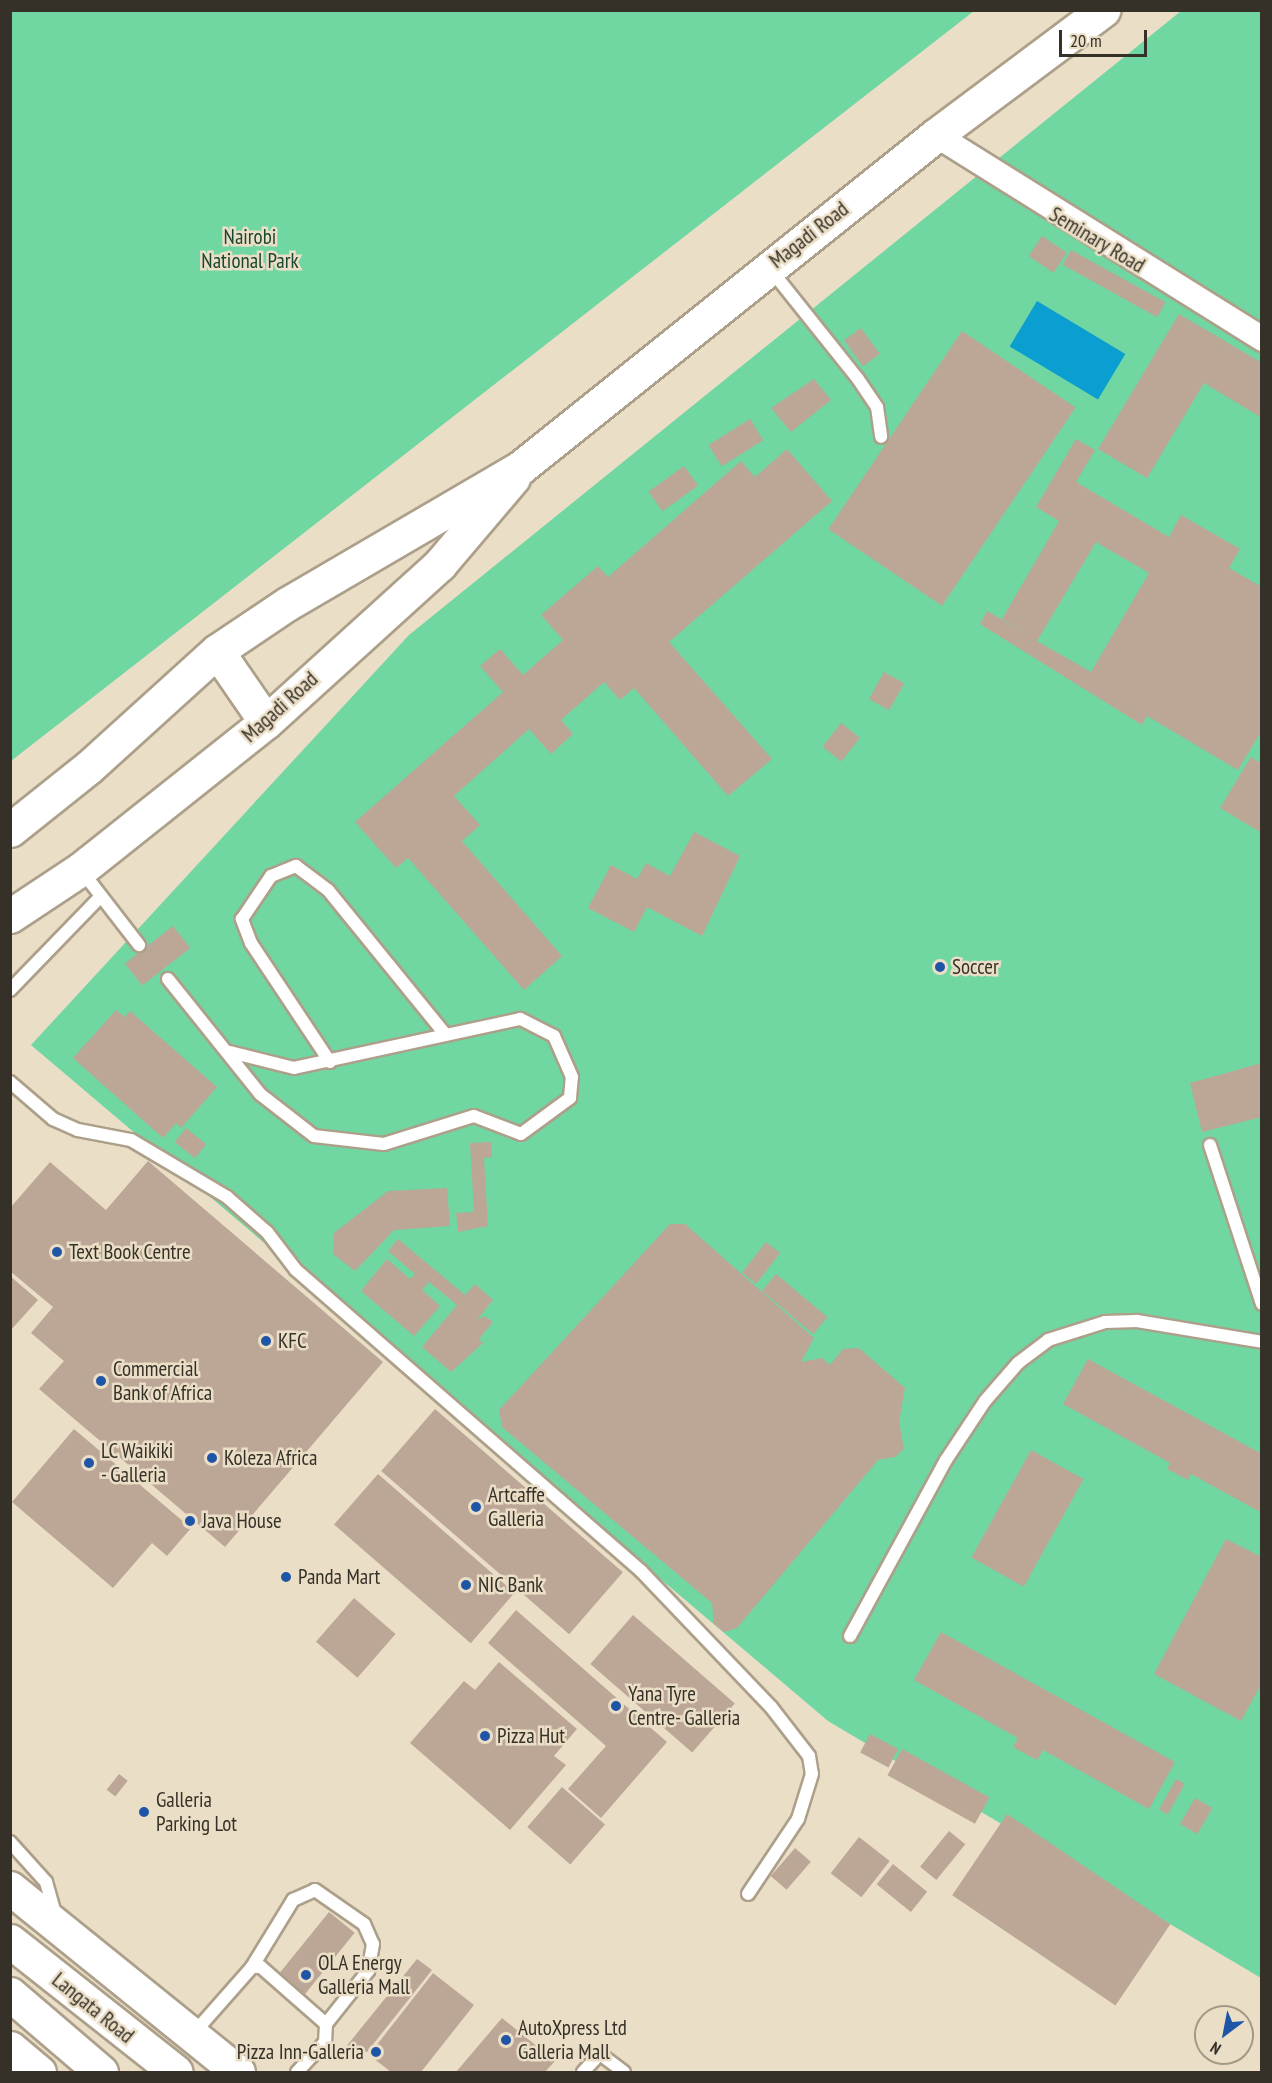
<!DOCTYPE html>
<style>
body{margin:0}
#map{position:relative;width:1272px;height:2083px;overflow:hidden;background:#ebdec6;font-family:"PT Sans Narrow",sans-serif}
div>[style]{position:absolute}
[style*='--x']{left:calc(var(--x)*1px);top:calc(var(--y)*1px);width:calc(var(--w)*1px);rotate:calc(var(--a)*1deg)}
.green>*{inset:0;background:#70d6a2}
.water>*{inset:0;background:#0b9fd1;transform-origin:0 0}
.building>*{inset:0;background:#bca796;transform-origin:0 0}
.roads{filter:drop-shadow(2px 0 #ada08a) drop-shadow(-2px 0 #ada08a) drop-shadow(0 2px #ada08a) drop-shadow(0 -2px #ada08a)}
.service>*{height:12px;margin:-6px;padding:0 6px;transform-origin:6px;border-radius:6px;background:#fff}
.minor>*{height:24px;margin:-12px;padding:0 12px;transform-origin:12px;border-radius:12px;background:#fff}
.secondary>*{height:33px;margin:-16.5px;padding:0 16.5px;transform-origin:16.5px;border-radius:16.5px;background:#fff}
.primary>*{height:33px;margin:-16.5px;padding:0 16.5px;transform-origin:16.5px;border-radius:16.5px;background:#fff}
.trunk>*{height:33px;margin:-16.5px;padding:0 16.5px;transform-origin:16.5px;border-radius:16.5px;background:#fff}
.dots>*{width:16px;height:16px;translate:-50% -50%;box-sizing:border-box;border:3px solid #ebdec6;border-radius:50%}
span{translate:-50% -50%;white-space:nowrap;text-align:center;line-height:1.15;-webkit-text-stroke:5px #ebdec6;paint-order:stroke}
.street-label{font-size:21px;color:#363128}
.park-label{font-size:21px;color:#194731}
.poi-label{font-size:21px;color:#363128}
.left{translate:0 -50%;text-align:left}
.right{translate:-100% -50%;text-align:right}
.frame{position:absolute;inset:0;border:12px solid #363128;pointer-events:none}
.north{position:absolute;left:1194px;top:2005px;width:60px;height:60px;box-sizing:border-box;background:#ebdec6;border:2px solid #a39987;border-radius:50%;rotate:212deg;font-size:16px;font-weight:700;line-height:24px;text-align:center;color:#363128}
.north::after{content:'';display:block;margin:auto;width:21px;height:27px;background:#1e55a7;clip-path:polygon(50% 0,100% 100%,50% 72%,0 100%)}
.scale{position:absolute;left:1059px;top:30px;width:88px;height:27px;box-sizing:border-box;border:3px solid #363128;border-top:0;padding-left:8px;font-size:18px;line-height:21px;white-space:nowrap;color:#363128;-webkit-text-stroke:4px #ebdec6;paint-order:stroke}
</style>
<div id="map">
<div class="green">
<i style="clip-path:polygon(11px 10px,974px 10px,974px 11px,11px 761px)"></i>
<i style="clip-path:polygon(1181px 11px,1261px 11px,1261px 1978px,828px 1721px,31px 1045px,409px 635px)"></i>
</div>
<div class="water">
<i style="left:1037px;top:301px;width:103px;height:53px;rotate:31deg"></i>
</div>
<div class="building">
<i style="left:1042px;top:236px;width:30px;height:24px;rotate:34deg"></i>
<i style="left:1071px;top:250px;width:108px;height:17px;rotate:29deg"></i>
<i style="clip-path:polygon(1179px 314px,1262px 363px,1262px 418px,1204px 383px,1147px 478px,1098px 449px)"></i>
<i style="left:861px;top:328px;width:32px;height:21px;rotate:54deg"></i>
<i style="left:962px;top:331px;width:137px;height:239px;rotate:34deg"></i>
<i style="clip-path:polygon(814px 379px,831px 400px,791px 432px,771px 408px)"></i>
<i style="left:750px;top:419px;width:25px;height:49px;rotate:58deg"></i>
<i style="clip-path:polygon(evenodd,1076px 439px,1095px 450px,1076px 482px,1169px 537px,1181px 515px,1240px 549px,1229px 568px,1262px 587px,1262px 730px,1238px 770px,1147px 716px,1142px 725px,980px 624px,987px 611px,1025px 633px,1002px 619px,1059px 521px,1036px 507px,1076px 439px,1096px 542px,1149px 573px,1091px 672px,1037px 641px,1096px 542px)"></i>
<i style="clip-path:polygon(787px 449px,832px 501px,669px 642px,772px 759px,728px 796px,634px 688px,620px 700px,604px 682px,561px 720px,573px 734px,551px 754px,529px 729px,454px 796px,480px 825px,462px 841px,562px 956px,524px 990px,408px 858px,396px 868px,355px 822px,503px 692px,480px 666px,500px 649px,523px 675px,563px 640px,541px 615px,598px 566px,608px 577px,741px 461px,755px 477px)"></i>
<i style="left:684px;top:466px;width:24px;height:44px;rotate:54deg"></i>
<i style="left:884px;top:672px;width:23px;height:31px;rotate:29deg"></i>
<i style="left:841px;top:723px;width:24px;height:30px;rotate:38deg"></i>
<i style="clip-path:polygon(1251px 757px,1262px 764px,1262px 833px,1220px 808px)"></i>
<i style="clip-path:polygon(694px 832px,740px 856px,702px 936px,647px 907px,634px 932px,588px 908px,611px 865px,637px 879px,646px 863px,670px 876px)"></i>
<i style="left:173px;top:926px;width:28px;height:61px;rotate:52deg"></i>
<i style="clip-path:polygon(116px 1010px,125px 1017px,130px 1011px,217px 1087px,181px 1128px,176px 1123px,163px 1138px,73px 1058px)"></i>
<i style="clip-path:polygon(1262px 1063px,1262px 1117px,1202px 1132px,1190px 1083px)"></i>
<i style="left:186px;top:1128px;width:26px;height:18px;rotate:39deg"></i>
<i style="clip-path:polygon(491px 1142px,492px 1157px,484px 1158px,488px 1226px,458px 1232px,456px 1213px,474px 1212px,470px 1143px)"></i>
<i style="clip-path:polygon(148px 1161px,383px 1362px,225px 1547px,39px 1389px,64px 1361px,31px 1333px,53px 1307px,10px 1271px,10px 1208px,50px 1162px,106px 1210px)"></i>
<i style="clip-path:polygon(447px 1188px,450px 1226px,394px 1230px,355px 1271px,333px 1254px,334px 1233px,388px 1191px)"></i>
<i style="clip-path:polygon(670px 1224px,685px 1224px,814px 1338px,801px 1362px,822px 1358px,830px 1365px,843px 1349px,859px 1348px,905px 1388px,899px 1422px,904px 1449px,895px 1457px,878px 1460px,737px 1628px,724px 1632px,714px 1624px,712px 1603px,502px 1427px,499px 1410px)"></i>
<i style="clip-path:polygon(398px 1239px,465px 1295px,475px 1284px,493px 1300px,477px 1320px,485px 1316px,493px 1322px,479px 1339px,483px 1343px,451px 1372px,422px 1347px,457px 1305px,429px 1282px,422px 1290px,440px 1306px,414px 1336px,361px 1291px,387px 1259px,410px 1279px,415px 1274px,388px 1251px)"></i>
<i style="left:766px;top:1242px;width:18px;height:39px;rotate:38deg"></i>
<i style="left:776px;top:1274px;width:67px;height:22px;rotate:40deg"></i>
<i style="clip-path:polygon(10px 1276px,38px 1300px,10px 1331px)"></i>
<i style="clip-path:polygon(1088px 1359px,1262px 1454px,1262px 1513px,1191px 1474px,1188px 1480px,1167px 1469px,1170px 1463px,1063px 1404px)"></i>
<i style="left:435px;top:1409px;width:249px;height:82px;rotate:41deg"></i>
<i style="clip-path:polygon(74px 1429px,191px 1528px,167px 1556px,152px 1543px,113px 1588px,12px 1502px)"></i>
<i style="left:1031px;top:1450px;width:60px;height:123px;rotate:29deg"></i>
<i style="left:378px;top:1474px;width:181px;height:67px;rotate:41deg"></i>
<i style="clip-path:polygon(1226px 1539px,1262px 1557px,1262px 1683px,1241px 1721px,1154px 1674px)"></i>
<i style="left:354px;top:1598px;width:55px;height:58px;rotate:41deg"></i>
<i style="clip-path:polygon(516px 1610px,667px 1742px,601px 1818px,568px 1789px,606px 1746px,488px 1643px)"></i>
<i style="left:633px;top:1615px;width:135px;height:65px;rotate:41deg"></i>
<i style="clip-path:polygon(941px 1632px,1175px 1762px,1149px 1809px,1043px 1750px,1037px 1760px,1013px 1747px,1018px 1738px,914px 1680px)"></i>
<i style="clip-path:polygon(499px 1662px,577px 1729px,554px 1756px,566px 1765px,510px 1830px,410px 1743px,464px 1681px,475px 1690px)"></i>
<i style="left:870px;top:1734px;width:32px;height:21px;rotate:28deg"></i>
<i style="left:902px;top:1749px;width:100px;height:30px;rotate:29deg"></i>
<i style="left:119px;top:1774px;width:11px;height:20px;rotate:38deg"></i>
<i style="left:1176px;top:1779px;width:10px;height:35px;rotate:29deg"></i>
<i style="left:562px;top:1787px;width:57px;height:53px;rotate:41deg"></i>
<i style="left:1195px;top:1798px;width:20px;height:30px;rotate:30deg"></i>
<i style="left:1007px;top:1814px;width:197px;height:98px;rotate:34deg"></i>
<i style="left:949px;top:1831px;width:21px;height:46px;rotate:39deg"></i>
<i style="left:859px;top:1837px;width:39px;height:46px;rotate:38deg"></i>
<i style="left:795px;top:1848px;width:21px;height:37px;rotate:41deg"></i>
<i style="left:893px;top:1864px;width:44px;height:26px;rotate:39deg"></i>
<i style="left:329px;top:1912px;width:33px;height:82px;rotate:39deg"></i>
<i style="clip-path:polygon(417px 1959px,432px 1970px,367px 2052px,345px 2048px)"></i>
<i style="clip-path:polygon(433px 1973px,474px 2005px,421px 2072px,391px 2072px,369px 2055px)"></i>
<i style="clip-path:polygon(502px 2018px,555px 2061px,545px 2072px,456px 2072px)"></i>
</div>
<div class="roads">
<div class="service">
<i style="--x:771;--y:270;--w:139;--a:51.4"></i>
<i style="--x:858;--y:379;--w:34;--a:56"></i>
<i style="--x:877;--y:407;--w:30;--a:82"></i>
<i style="--x:81;--y:870;--w:95;--a:52.3"></i>
<i style="--x:168;--y:979;--w:147;--a:51.3"></i>
<i style="--x:260;--y:1094;--w:68;--a:37.9"></i>
<i style="--x:314;--y:1136;--w:70;--a:6.5"></i>
<i style="--x:384;--y:1144;--w:94;--a:-17.3"></i>
<i style="--x:474;--y:1116;--w:50;--a:21"></i>
<i style="--x:521;--y:1134;--w:61;--a:-36.3"></i>
<i style="--x:570;--y:1098;--w:21;--a:-85"></i>
<i style="--x:572;--y:1077;--w:45;--a:-113.7"></i>
<i style="--x:554;--y:1036;--w:38;--a:-153"></i>
<i style="--x:520;--y:1019;--w:231;--a:167.8"></i>
<i style="--x:294;--y:1068;--w:66;--a:-166"></i>
<i style="--x:10;--y:990;--w:129;--a:-45.9"></i>
<i style="--x:330;--y:1062;--w:143;--a:-123.6"></i>
<i style="--x:251;--y:943;--w:26;--a:-111"></i>
<i style="--x:242;--y:919;--w:52;--a:-56"></i>
<i style="--x:271;--y:876;--w:27;--a:-22"></i>
<i style="--x:296;--y:866;--w:40;--a:37"></i>
<i style="--x:328;--y:890;--w:186;--a:50.9"></i>
<i style="--x:10;--y:1082;--w:57;--a:40.7"></i>
<i style="--x:53;--y:1119;--w:27;--a:24"></i>
<i style="--x:78;--y:1130;--w:54;--a:10.7"></i>
<i style="--x:131;--y:1140;--w:112;--a:30.7"></i>
<i style="--x:227;--y:1197;--w:53;--a:41.2"></i>
<i style="--x:267;--y:1232;--w:48;--a:52.7"></i>
<i style="--x:296;--y:1270;--w:458;--a:41.1"></i>
<i style="--x:641;--y:1571;--w:188;--a:46.3"></i>
<i style="--x:771;--y:1707;--w:62;--a:52.2"></i>
<i style="--x:809;--y:1756;--w:18;--a:81"></i>
<i style="--x:812;--y:1774;--w:47;--a:107.3"></i>
<i style="--x:798;--y:1819;--w:90;--a:123.7"></i>
<i style="--x:1210;--y:1145;--w:167;--a:71.9"></i>
<i style="--x:850;--y:1636;--w:200;--a:-61.4"></i>
<i style="--x:946;--y:1460;--w:71;--a:-56.5"></i>
<i style="--x:985;--y:1401;--w:50;--a:-49"></i>
<i style="--x:1018;--y:1363;--w:38;--a:-37"></i>
<i style="--x:1048;--y:1340;--w:60;--a:-17.5"></i>
<i style="--x:1105;--y:1322;--w:32;--a:-2"></i>
<i style="--x:1137;--y:1321;--w:127;--a:9.5"></i>
<i style="--x:10;--y:1842;--w:54;--a:48"></i>
<i style="--x:46;--y:1882;--w:37;--a:74"></i>
<i style="--x:252;--y:1967;--w:79;--a:-58.5"></i>
<i style="--x:293;--y:1900;--w:24;--a:-24"></i>
<i style="--x:315;--y:1890;--w:60;--a:34.8"></i>
<i style="--x:364;--y:1924;--w:22;--a:66"></i>
<i style="--x:373;--y:1944;--w:27;--a:100"></i>
<i style="--x:368;--y:1971;--w:68;--a:128.4"></i>
<i style="--x:193;--y:2034;--w:89;--a:-48.6"></i>
<i style="--x:252;--y:1967;--w:9;--a:0"></i>
<i style="--x:261;--y:1967;--w:86;--a:41.2"></i>
<i style="--x:326;--y:2024;--w:18;--a:93"></i>
<i style="--x:325;--y:2042;--w:41;--a:133"></i>
<i style="--x:583;--y:2072;--w:25;--a:-47"></i>
<i style="--x:600;--y:2054;--w:30;--a:37"></i>
</div>
<div class="minor">
<i style="--x:936;--y:135;--w:385;--a:32"></i>
</div>
<div class="secondary">
<i style="--x:10;--y:1941;--w:211;--a:38.3"></i>
<i style="--x:10;--y:1994;--w:120;--a:40.6"></i>
</div>
<div class="primary">
<i style="--x:10;--y:1888;--w:293;--a:38.9"></i>
<i style="--x:10;--y:2048;--w:38;--a:40"></i>
</div>
<div class="trunk">
<i style="--x:217;--y:651;--w:86;--a:55.4"></i>
<i style="--x:10;--y:830;--w:101;--a:-38.6"></i>
<i style="--x:89;--y:767;--w:173;--a:-42.2"></i>
<i style="--x:217;--y:651;--w:84;--a:-33.9"></i>
<i style="--x:287;--y:604;--w:271;--a:-30.3"></i>
<i style="--x:521;--y:467;--w:531;--a:-38.66"></i>
<i style="--x:936;--y:135;--w:209;--a:-36.8"></i>
<i style="--x:10;--y:916;--w:85;--a:-33.5"></i>
<i style="--x:81;--y:869;--w:236;--a:-38.5"></i>
<i style="--x:266;--y:722;--w:235;--a:-42.2"></i>
<i style="--x:440;--y:564;--w:113;--a:-49.7"></i>
</div>
</div>
<div class="dots">
<i style="left:940px;top:967px;background:#1e55a7"></i>
<i style="left:57px;top:1252px;background:#1e55a7"></i>
<i style="left:266px;top:1341px;background:#1e55a7"></i>
<i style="left:101px;top:1381px;background:#1e55a7"></i>
<i style="left:212px;top:1458px;background:#1e55a7"></i>
<i style="left:89px;top:1463px;background:#1e55a7"></i>
<i style="left:476px;top:1507px;background:#1e55a7"></i>
<i style="left:190px;top:1521px;background:#1e55a7"></i>
<i style="left:286px;top:1577px;background:#1e55a7"></i>
<i style="left:466px;top:1585px;background:#1e55a7"></i>
<i style="left:616px;top:1706px;background:#1e55a7"></i>
<i style="left:485px;top:1736px;background:#1e55a7"></i>
<i style="left:144px;top:1812px;background:#1e55a7"></i>
<i style="left:306px;top:1975px;background:#1e55a7"></i>
<i style="left:506px;top:2040px;background:#1e55a7"></i>
<i style="left:376px;top:2052px;background:#1e55a7"></i>
</div>
<div class="street-label">
<span style="left:809px;top:235px;rotate:-38deg">Magadi Road</span>
<span style="left:1097px;top:240px;rotate:31deg">Seminary Road</span>
<span style="left:280px;top:707px;rotate:-42deg">Magadi Road</span>
<span style="left:93px;top:2008px;rotate:39deg">Langata Road</span>
</div>
<div class="park-label">
<span style="left:250px;top:249px">Nairobi<br>National Park</span>
</div>
<div class="poi-label">
<span class="left" style="left:952px;top:967px">Soccer</span>
<span class="left" style="left:69px;top:1252px">Text Book Centre</span>
<span class="left" style="left:278px;top:1341px">KFC</span>
<span class="left" style="left:113px;top:1381px">Commercial<br>Bank of Africa</span>
<span class="left" style="left:101px;top:1463px">LC Waikiki<br>- Galleria</span>
<span class="left" style="left:224px;top:1458px">Koleza Africa</span>
<span class="left" style="left:488px;top:1507px">Artcaffe<br>Galleria</span>
<span class="left" style="left:202px;top:1521px">Java House</span>
<span class="left" style="left:298px;top:1577px">Panda Mart</span>
<span class="left" style="left:478px;top:1585px">NIC Bank</span>
<span class="left" style="left:628px;top:1706px">Yana Tyre<br>Centre- Galleria</span>
<span class="left" style="left:497px;top:1736px">Pizza Hut</span>
<span class="left" style="left:156px;top:1812px">Galleria<br>Parking Lot</span>
<span class="left" style="left:318px;top:1975px">OLA Energy<br>Galleria Mall</span>
<span class="left" style="left:518px;top:2040px">AutoXpress Ltd<br>Galleria Mall</span>
<span class="right" style="left:364px;top:2052px">Pizza Inn-Galleria</span>
</div>
<div class="frame"></div>
<div class="north">N</div>
<div class="scale">20 m</div>
</div>
